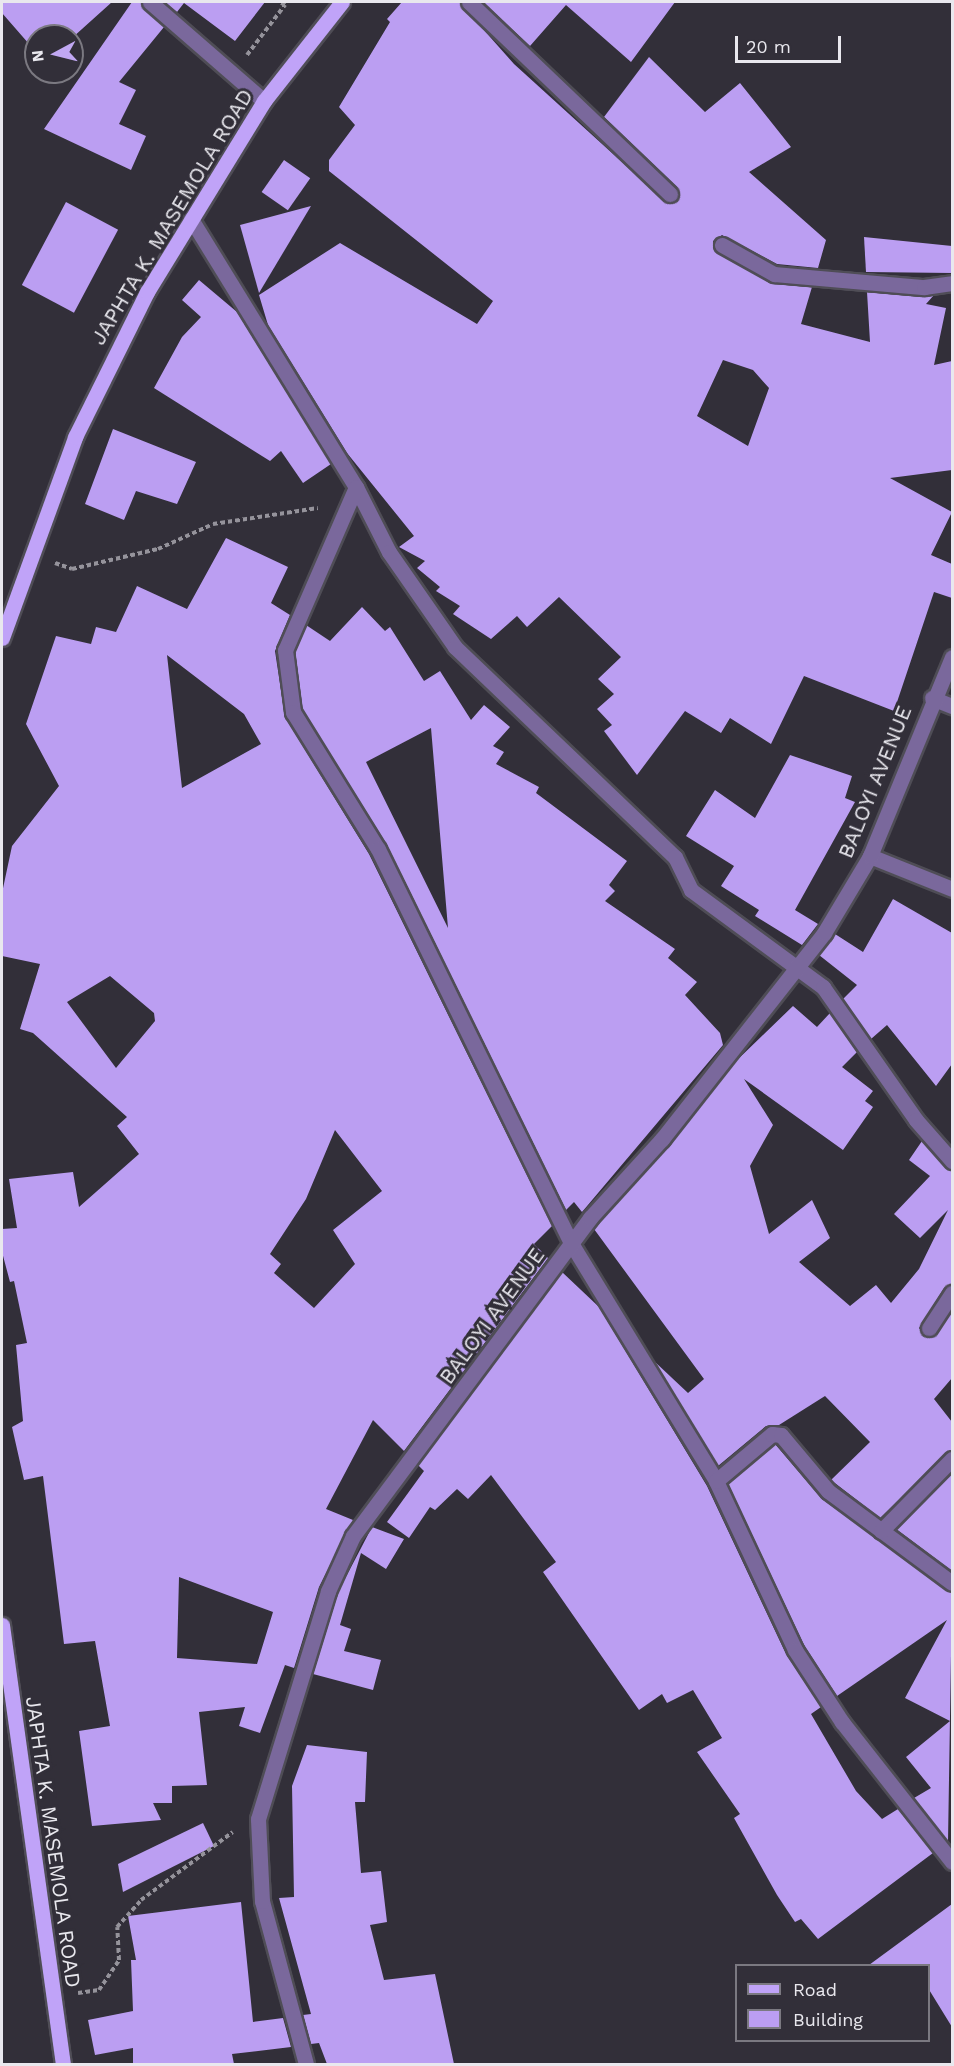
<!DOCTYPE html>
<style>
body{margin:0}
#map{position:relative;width:954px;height:2066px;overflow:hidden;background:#322f39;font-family:"Work Sans",sans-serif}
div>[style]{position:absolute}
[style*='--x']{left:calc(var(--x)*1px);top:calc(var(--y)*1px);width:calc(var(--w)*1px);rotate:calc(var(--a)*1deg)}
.building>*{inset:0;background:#bb9ef2;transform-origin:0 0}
.path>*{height:4px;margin-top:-2px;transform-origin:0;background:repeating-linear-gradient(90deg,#95939b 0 4.5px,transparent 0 7.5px)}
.roads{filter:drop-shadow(2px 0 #4f4d56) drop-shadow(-2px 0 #4f4d56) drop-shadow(0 2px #4f4d56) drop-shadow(0 -2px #4f4d56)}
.minor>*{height:15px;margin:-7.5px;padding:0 7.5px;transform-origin:7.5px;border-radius:7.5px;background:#7a689c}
.major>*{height:15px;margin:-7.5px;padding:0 7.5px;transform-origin:7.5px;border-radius:7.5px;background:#c0a3f8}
span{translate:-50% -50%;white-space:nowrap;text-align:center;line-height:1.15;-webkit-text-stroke:6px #322f39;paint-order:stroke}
.street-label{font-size:21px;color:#e9e8ee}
.frame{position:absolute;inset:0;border:3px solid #e9e8ee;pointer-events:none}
.legend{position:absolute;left:735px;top:1964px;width:195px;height:78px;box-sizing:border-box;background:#322f39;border:2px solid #7b7981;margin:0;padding:8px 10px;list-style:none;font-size:18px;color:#e9e8ee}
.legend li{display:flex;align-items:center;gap:12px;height:30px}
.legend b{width:30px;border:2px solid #7b7981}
.north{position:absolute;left:24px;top:24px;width:60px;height:60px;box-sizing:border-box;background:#322f39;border:2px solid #7b7981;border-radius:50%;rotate:263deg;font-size:16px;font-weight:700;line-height:24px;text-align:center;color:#e9e8ee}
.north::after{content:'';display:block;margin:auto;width:21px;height:27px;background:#c1a8f3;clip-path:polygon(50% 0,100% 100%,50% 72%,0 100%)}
.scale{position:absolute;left:735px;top:36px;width:106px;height:27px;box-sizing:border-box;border:3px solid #e9e8ee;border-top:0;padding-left:8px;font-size:18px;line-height:21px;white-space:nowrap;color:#e9e8ee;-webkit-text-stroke:4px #322f39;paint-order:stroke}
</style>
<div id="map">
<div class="building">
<i style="clip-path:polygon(2px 2px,112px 2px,72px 38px,36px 36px,36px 52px,2px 13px)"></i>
<i style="clip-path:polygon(132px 2px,140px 2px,164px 27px,119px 82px,136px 90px,119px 124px,146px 136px,131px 170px,44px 129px)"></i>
<i style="clip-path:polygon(164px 2px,265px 2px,235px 41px,184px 3px,177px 12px)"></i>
<i style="clip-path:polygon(evenodd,402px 2px,459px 2px,514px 64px,667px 203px,677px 200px,677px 187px,604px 117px,649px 57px,705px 112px,740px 83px,791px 147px,749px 172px,826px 240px,818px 268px,777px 264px,722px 235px,713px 241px,714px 250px,770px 283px,812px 287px,801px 324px,870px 342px,867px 292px,934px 295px,926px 304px,946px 308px,934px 365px,952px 361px,952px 470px,890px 478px,952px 512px,931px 555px,952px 564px,952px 598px,934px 592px,894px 711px,804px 676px,771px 744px,730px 718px,721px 733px,685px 711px,637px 775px,604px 731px,612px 725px,597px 709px,614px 694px,598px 679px,621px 657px,559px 597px,527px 627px,517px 616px,491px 639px,453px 614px,460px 606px,436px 591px,440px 587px,417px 568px,425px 561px,399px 547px,414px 536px,347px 453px,268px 325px,259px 295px,340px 243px,477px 324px,493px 301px,329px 171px,329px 160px,355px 125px,339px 107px,390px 22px,387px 19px,402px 2px,723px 360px,753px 370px,769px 388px,748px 446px,697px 416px,723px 360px)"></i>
<i style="clip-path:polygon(483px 2px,675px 2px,631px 62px,566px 5px,530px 46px)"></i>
<i style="left:284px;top:160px;width:32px;height:39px;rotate:35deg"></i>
<i style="left:66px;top:202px;width:59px;height:94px;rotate:28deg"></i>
<i style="clip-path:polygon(311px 206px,259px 293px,240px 225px)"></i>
<i style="clip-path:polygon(864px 237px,952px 246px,952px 273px,866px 272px)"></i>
<i style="clip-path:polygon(199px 280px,237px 312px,331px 464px,303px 483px,281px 451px,270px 461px,154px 388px,182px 337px,201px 317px,182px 300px)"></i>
<i style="clip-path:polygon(113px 429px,196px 462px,177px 504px,136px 491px,124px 520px,85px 504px)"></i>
<i style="clip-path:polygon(evenodd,226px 538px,288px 567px,271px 603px,290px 615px,275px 651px,285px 717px,369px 854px,552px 1226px,534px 1244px,548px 1258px,404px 1451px,373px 1420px,326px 1509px,353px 1520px,319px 1587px,294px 1668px,285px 1665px,260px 1733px,239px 1726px,245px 1707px,199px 1712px,207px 1785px,172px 1786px,172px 1803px,153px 1803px,161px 1820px,92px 1826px,79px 1731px,110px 1726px,95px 1641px,64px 1644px,43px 1476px,24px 1480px,12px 1427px,23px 1421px,16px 1345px,27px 1343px,14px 1281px,10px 1282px,2px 1252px,2px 1229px,17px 1228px,9px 1179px,73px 1172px,79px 1207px,139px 1154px,117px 1126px,127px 1117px,33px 1033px,20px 1029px,40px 964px,2px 956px,2px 893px,12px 846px,59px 786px,26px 724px,56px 636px,91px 644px,96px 627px,116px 632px,137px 586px,187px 609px,226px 538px,167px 655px,244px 714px,261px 744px,182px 788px,167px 655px,226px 538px,110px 976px,154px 1013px,155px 1021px,116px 1068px,67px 1002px,110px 976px,226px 538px,335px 1130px,382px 1191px,333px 1230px,355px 1264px,314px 1308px,274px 1273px,281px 1264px,270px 1254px,306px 1199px,335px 1130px,226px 538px,179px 1577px,273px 1612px,257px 1664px,177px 1658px,179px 1577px)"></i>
<i style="clip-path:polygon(evenodd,362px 607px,385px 631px,390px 627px,424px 681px,440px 671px,471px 720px,484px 705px,510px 727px,493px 746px,504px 752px,496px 764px,539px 787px,536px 793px,627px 861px,609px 885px,615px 891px,605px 901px,675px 949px,668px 958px,697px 982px,685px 995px,720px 1033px,723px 1045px,582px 1212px,574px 1202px,566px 1210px,387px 845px,302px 709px,295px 651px,306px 625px,330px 641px,362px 607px,431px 728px,448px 928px,366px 762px,431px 728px)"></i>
<i style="clip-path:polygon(790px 755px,852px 776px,845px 798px,855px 802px,795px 910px,818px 924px,802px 945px,755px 916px,759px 910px,721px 886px,734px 866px,686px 836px,715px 790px,755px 818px)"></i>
<i style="clip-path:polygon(893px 899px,952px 933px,952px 1064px,936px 1086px,887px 1025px,871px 1039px,843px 999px,857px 985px,819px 955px,835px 934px,863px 952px)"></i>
<i style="clip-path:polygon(793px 1006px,817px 1027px,830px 1013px,857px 1052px,842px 1067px,873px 1091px,865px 1101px,873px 1107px,843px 1150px,744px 1079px,773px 1125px,750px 1166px,769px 1234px,812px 1200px,830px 1238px,799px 1262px,850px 1306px,876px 1285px,891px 1303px,919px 1269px,948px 1210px,920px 1238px,894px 1214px,930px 1176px,909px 1160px,922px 1141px,952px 1171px,952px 1283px,944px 1288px,919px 1328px,924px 1336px,934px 1336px,952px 1310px,952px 1378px,934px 1399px,952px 1422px,952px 1449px,880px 1518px,831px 1480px,870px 1442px,825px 1396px,779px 1425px,766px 1426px,718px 1466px,654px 1361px,688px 1393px,704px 1379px,594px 1229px,734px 1063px)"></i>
<i style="clip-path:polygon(562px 1272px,599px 1307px,707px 1486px,786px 1654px,821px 1707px,811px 1714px,856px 1791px,882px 1819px,898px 1809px,933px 1853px,818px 1939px,801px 1919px,795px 1922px,777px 1895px,734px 1818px,740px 1814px,697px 1752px,722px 1738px,693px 1690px,667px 1703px,662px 1694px,639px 1710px,543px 1572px,556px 1562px,491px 1475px,468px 1499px,457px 1489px,435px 1510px,430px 1507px,409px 1538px,387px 1522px,424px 1471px,418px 1465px)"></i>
<i style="clip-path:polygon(775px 1444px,822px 1499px,952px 1593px,948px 1842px,914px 1798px,931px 1788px,906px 1757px,950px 1721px,905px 1698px,947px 1620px,837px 1696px,804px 1645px,728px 1484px)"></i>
<i style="clip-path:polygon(952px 1472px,952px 1571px,896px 1529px)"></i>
<i style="clip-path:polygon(372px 1527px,404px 1539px,386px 1569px,361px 1553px,340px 1625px,351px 1629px,344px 1651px,381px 1660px,373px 1690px,313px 1674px,337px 1594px)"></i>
<i style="clip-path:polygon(307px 1745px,367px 1752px,365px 1802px,355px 1802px,361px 1873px,381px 1871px,387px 1922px,370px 1925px,384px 1980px,435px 1974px,454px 2064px,327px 2064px,319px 2043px,311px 2044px,303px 2015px,311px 2014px,279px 1898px,294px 1897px,292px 1786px)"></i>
<i style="clip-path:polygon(203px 1823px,214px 1846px,123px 1892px,118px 1864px)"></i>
<i style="clip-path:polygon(241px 1902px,253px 2022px,283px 2018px,291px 2047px,232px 2054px,234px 2064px,133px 2064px,133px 2048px,95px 2055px,88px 2020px,133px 2011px,131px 1960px,136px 1960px,128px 1916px)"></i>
<i style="clip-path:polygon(952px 1904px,952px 2027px,928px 1988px,928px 1965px,869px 1965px)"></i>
</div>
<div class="path">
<i style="--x:247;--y:55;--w:63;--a:-52.8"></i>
<i style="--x:285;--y:5;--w:6;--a:-149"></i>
<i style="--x:55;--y:563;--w:18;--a:19"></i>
<i style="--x:72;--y:569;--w:88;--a:-13.1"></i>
<i style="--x:158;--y:549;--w:60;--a:-24.4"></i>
<i style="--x:213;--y:524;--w:106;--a:-8.7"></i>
<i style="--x:78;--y:1993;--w:21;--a:-8"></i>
<i style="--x:99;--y:1990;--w:36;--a:-56"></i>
<i style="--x:119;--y:1960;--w:33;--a:-93"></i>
<i style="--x:117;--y:1927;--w:36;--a:-48"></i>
<i style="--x:141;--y:1900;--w:114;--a:-36.5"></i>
</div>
<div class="roads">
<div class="minor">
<i style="--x:150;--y:2;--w:151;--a:41"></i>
<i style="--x:469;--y:2;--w:278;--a:43.7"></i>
<i style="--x:191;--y:219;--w:315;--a:58.4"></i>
<i style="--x:356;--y:487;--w:73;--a:63.1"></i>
<i style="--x:389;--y:552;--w:116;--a:55.2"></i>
<i style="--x:455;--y:647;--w:304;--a:43.7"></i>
<i style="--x:675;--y:857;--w:37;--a:64"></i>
<i style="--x:691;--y:890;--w:164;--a:36.3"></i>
<i style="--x:823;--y:987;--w:162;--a:55"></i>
<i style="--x:916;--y:1120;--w:55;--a:48.7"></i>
<i style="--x:722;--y:245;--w:60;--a:29.1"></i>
<i style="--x:774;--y:274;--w:151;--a:5"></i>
<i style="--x:924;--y:287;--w:28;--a:-8"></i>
<i style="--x:356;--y:487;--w:178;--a:113.5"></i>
<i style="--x:285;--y:650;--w:63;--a:82.6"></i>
<i style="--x:293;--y:712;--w:161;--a:58.2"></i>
<i style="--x:378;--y:849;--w:439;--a:63.9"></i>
<i style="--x:571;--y:1243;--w:279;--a:58.6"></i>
<i style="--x:716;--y:1481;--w:187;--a:64.9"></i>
<i style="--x:795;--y:1650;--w:86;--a:56.9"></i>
<i style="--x:842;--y:1722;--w:178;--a:51.8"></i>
<i style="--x:932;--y:698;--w:22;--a:22"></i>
<i style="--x:870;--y:856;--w:88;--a:21.9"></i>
<i style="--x:929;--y:1328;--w:42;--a:-56.7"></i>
<i style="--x:716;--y:1481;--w:73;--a:-40"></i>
<i style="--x:772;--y:1434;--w:9;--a:6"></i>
<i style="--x:781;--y:1435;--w:73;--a:50"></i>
<i style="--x:828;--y:1491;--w:154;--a:36.6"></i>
<i style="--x:881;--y:1531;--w:101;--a:-45.4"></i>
<i style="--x:306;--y:2064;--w:169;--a:-105.1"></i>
<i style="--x:262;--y:1901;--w:82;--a:-92.8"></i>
<i style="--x:258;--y:1819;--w:239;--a:-72.9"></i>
<i style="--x:328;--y:1591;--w:60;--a:-65.6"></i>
<i style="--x:353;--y:1536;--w:397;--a:-53.3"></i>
<i style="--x:590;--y:1218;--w:107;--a:-47.7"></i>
<i style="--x:662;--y:1139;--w:262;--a:-51.8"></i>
<i style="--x:824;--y:933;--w:90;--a:-59.1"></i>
<i style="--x:870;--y:856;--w:215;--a:-67.6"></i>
</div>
<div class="major">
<i style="--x:2;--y:638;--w:214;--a:-70"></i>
<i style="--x:75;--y:437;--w:162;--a:-63.6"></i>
<i style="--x:147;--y:292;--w:224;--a:-58.5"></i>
<i style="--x:264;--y:101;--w:126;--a:-51.8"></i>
<i style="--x:2;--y:1625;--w:443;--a:82.1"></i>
</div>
</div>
<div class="street-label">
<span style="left:172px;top:217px;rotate:-59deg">JAPHTA K. MASEMOLA ROAD</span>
<span style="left:875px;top:782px;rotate:-68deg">BALOYI AVENUE</span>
<span style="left:492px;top:1316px;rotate:-54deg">BALOYI AVENUE</span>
<span style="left:53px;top:1842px;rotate:82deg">JAPHTA K. MASEMOLA ROAD</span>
</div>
<div class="frame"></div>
<ul class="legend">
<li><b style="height:8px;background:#c0a3f8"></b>Road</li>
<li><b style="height:16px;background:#bb9ef2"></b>Building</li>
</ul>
<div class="north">N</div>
<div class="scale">20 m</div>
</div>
